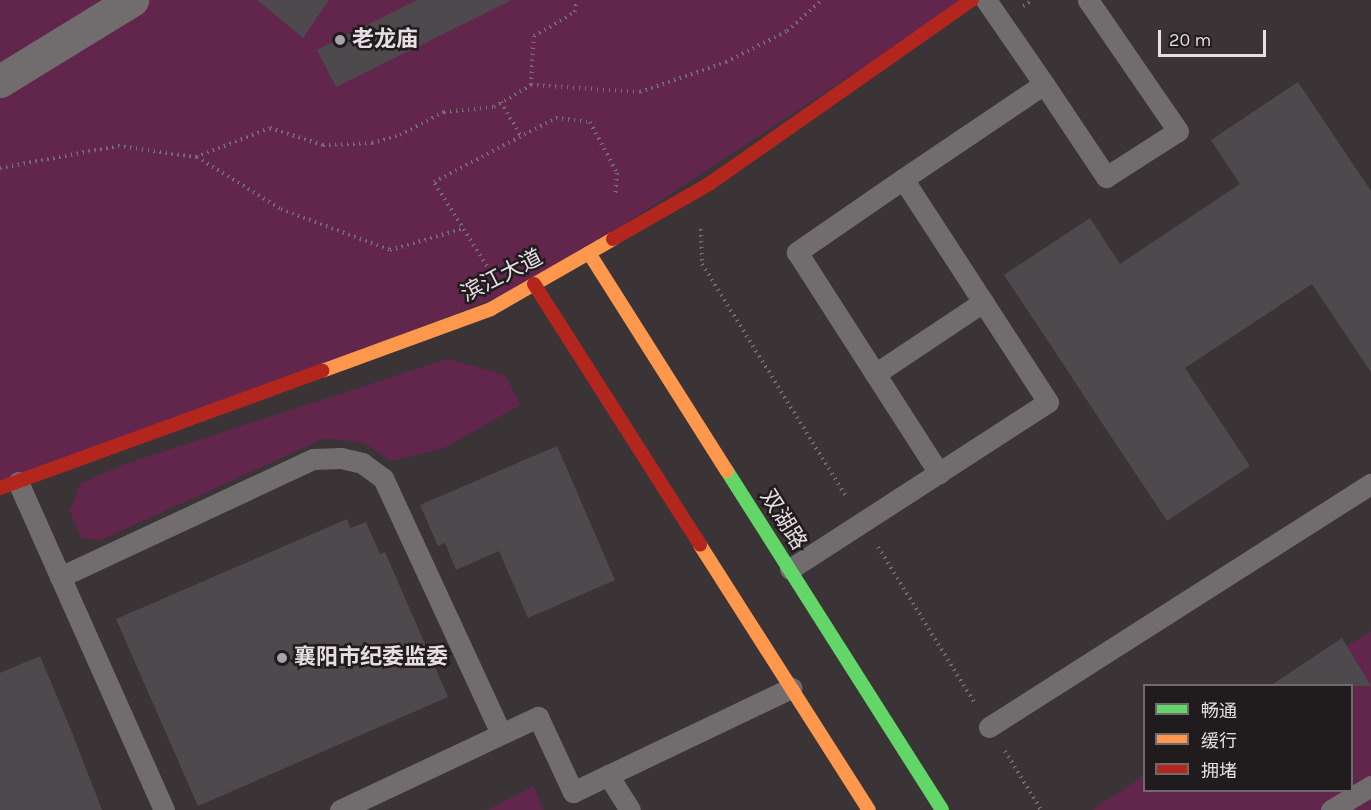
<!DOCTYPE html>
<meta charset="utf-8">
<style>
body{margin:0}
#map{position:relative;width:1371px;height:810px;overflow:hidden;background:#3a3437;font-family:Karla,"Noto Sans SC",sans-serif}
div>[style]{position:absolute}
[style*='--x']{left:calc(var(--x)*1px);top:calc(var(--y)*1px);width:calc(var(--w)*1px);rotate:calc(var(--a)*1deg)}
.green>*{inset:0;background:#62264c}
.building>*{inset:0;background:#4e494c}
.path>*{height:4px;margin-top:-2px;transform-origin:0;background:repeating-linear-gradient(90deg,#726f71 0 1.5px,transparent 0 6px)}
.lane>*{height:21px;margin:-10.5px;padding:0 10.5px;transform-origin:10.5px;border-radius:10.5px;background:#716d6f}
.street>*{height:33px;margin:-16.5px;padding:0 16.5px;transform-origin:16.5px;border-radius:16.5px;background:#716d6f}
.fast>*{height:14px;margin:-7px;padding:0 7px;transform-origin:7px;border-radius:7px;background:#63d668}
.slow>*{height:14px;margin:-7px;padding:0 7px;transform-origin:7px;border-radius:7px;background:#ff974d}
.jam>*{height:14px;margin:-7px;padding:0 7px;transform-origin:7px;border-radius:7px;background:#b3261e}
.dots>*{width:16px;height:16px;translate:-50% -50%;box-sizing:border-box;border:3px solid #201c1e;border-radius:50%}
span{translate:-50% -50%;white-space:nowrap;text-align:center;line-height:1.15;-webkit-text-stroke:5px #201c1e;paint-order:stroke}
.poi-label{font-size:22px;color:#e5dee2;font-weight:700}
.left{translate:0 -50%;text-align:left}
.street-label{font-size:22px;color:#e5dee2}
.legend{position:absolute;left:1143px;top:684px;width:210px;height:108px;box-sizing:border-box;background:#201c1e;border:2px solid #6f6a6c;margin:0;padding:8px 10px;list-style:none;font-size:18px;color:#e5dee2}
.legend li{display:flex;align-items:center;gap:12px;height:30px}
.legend b{width:30px;border:2px solid #6f6a6c}
.scale{position:absolute;left:1158px;top:30px;width:108px;height:27px;box-sizing:border-box;border:3px solid #e5dee2;border-top:0;padding-left:8px;font-size:18px;line-height:21px;white-space:nowrap;color:#e5dee2;-webkit-text-stroke:4px #201c1e;paint-order:stroke}
</style>
<div id="map">
<div class="green">
<i style="clip-path:polygon(0 0,965px 0,534px 284px,0 487px)"></i>
<i style="clip-path:polygon(447px 359px,505px 375px,520px 405px,442px 449px,391px 461px,364px 443px,325px 438px,101px 540px,81px 538px,70px 511px,80px 484px,122px 465px)"></i>
<i style="clip-path:polygon(1371px 631px,1371px 810px,1092px 810px,1144px 776px,1144px 790px,1352px 790px,1352px 686px,1286px 685px)"></i>
<i style="clip-path:polygon(534px 786px,543px 810px,487px 810px)"></i>
</div>
<div class="building">
<i style="clip-path:polygon(257px 0,329px 0,303px 38px)"></i>
<i style="clip-path:polygon(417px 0,512px 0,336px 87px,317px 50px)"></i>
<i style="clip-path:polygon(1298px 82px,1371px 191px,1371px 372px,1312px 284px,1185px 368px,1250px 466px,1167px 521px,1004px 275px,1090px 218px,1120px 264px,1240px 184px,1211px 140px)"></i>
<i style="clip-path:polygon(557px 446px,615px 580px,528px 618px,499px 551px,456px 570px,445px 543px,438px 546px,420px 505px)"></i>
<i style="clip-path:polygon(347px 519px,350px 528px,366px 522px,380px 554px,385px 552px,448px 697px,198px 806px,116px 619px)"></i>
<i style="clip-path:polygon(1342px 638px,1371px 686px,1270px 686px)"></i>
<i style="clip-path:polygon(40px 656px,73px 735px,102px 810px,0 810px,0 673px)"></i>
</div>
<div class="path">
<i style="--x:1023;--y:6;--w:12;--a:-31"></i>
<i style="--x:531;--y:85;--w:49;--a:-86.5"></i>
<i style="--x:534;--y:36;--w:48;--a:-30.3"></i>
<i style="--x:575;--y:12;--w:12;--a:-81"></i>
<i style="--x:501;--y:102;--w:39;--a:60"></i>
<i style="--x:197;--y:157;--w:99;--a:31.8"></i>
<i style="--x:281;--y:209;--w:116;--a:20.6"></i>
<i style="--x:390;--y:250;--w:75;--a:-16.3"></i>
<i style="--x:0;--y:168;--w:120;--a:-10.6"></i>
<i style="--x:118;--y:146;--w:79;--a:8"></i>
<i style="--x:196;--y:157;--w:79;--a:-21.4"></i>
<i style="--x:270;--y:128;--w:56;--a:17.8"></i>
<i style="--x:323;--y:145;--w:49;--a:-2.3"></i>
<i style="--x:372;--y:143;--w:29;--a:-16"></i>
<i style="--x:400;--y:135;--w:50;--a:-27.6"></i>
<i style="--x:444;--y:112;--w:50;--a:-5.7"></i>
<i style="--x:494;--y:107;--w:43;--a:-30.7"></i>
<i style="--x:531;--y:85;--w:109;--a:3.7"></i>
<i style="--x:640;--y:92;--w:91;--a:-19.2"></i>
<i style="--x:726;--y:62;--w:68;--a:-26.9"></i>
<i style="--x:787;--y:31;--w:47;--a:-41.5"></i>
<i style="--x:701;--y:229;--w:35;--a:88"></i>
<i style="--x:702;--y:264;--w:275;--a:58.2"></i>
<i style="--x:490;--y:271;--w:105;--a:-122.2"></i>
<i style="--x:434;--y:182;--w:138;--a:-27.7"></i>
<i style="--x:556;--y:118;--w:34;--a:7"></i>
<i style="--x:590;--y:122;--w:58;--a:62.1"></i>
<i style="--x:617;--y:173;--w:24;--a:95"></i>
<i style="--x:878;--y:547;--w:182;--a:58.2"></i>
<i style="--x:1005;--y:751;--w:69;--a:58.6"></i>
</div>
<div class="lane">
<i style="--x:986;--y:0;--w:102;--a:55.4"></i>
<i style="--x:903;--y:179;--w:129;--a:145.4"></i>
<i style="--x:797;--y:252;--w:263;--a:57.3"></i>
<i style="--x:875;--y:374;--w:130;--a:-33.7"></i>
<i style="--x:18;--y:482;--w:359;--a:66"></i>
<i style="--x:790;--y:569;--w:307;--a:-32.9"></i>
<i style="--x:1048;--y:402;--w:266;--a:-123"></i>
<i style="--x:903;--y:179;--w:170;--a:-34"></i>
<i style="--x:1044;--y:84;--w:112;--a:56.3"></i>
<i style="--x:1106;--y:177;--w:85;--a:-32.6"></i>
<i style="--x:1178;--y:131;--w:159;--a:-124.5"></i>
<i style="--x:60;--y:577;--w:279;--a:-25"></i>
<i style="--x:313;--y:459;--w:28;--a:-2"></i>
<i style="--x:341;--y:458;--w:22;--a:13"></i>
<i style="--x:362;--y:463;--w:26;--a:36"></i>
<i style="--x:383;--y:478;--w:281;--a:65.2"></i>
<i style="--x:989;--y:727;--w:453;--a:-32.5"></i>
<i style="--x:608;--y:775;--w:41;--a:57.8"></i>
<i style="--x:340;--y:810;--w:219;--a:-25.2"></i>
<i style="--x:538;--y:717;--w:83;--a:65"></i>
<i style="--x:573;--y:792;--w:242;--a:-25.5"></i>
<i style="--x:1331;--y:810;--w:47;--a:-31"></i>
</div>
<div class="street">
<i style="--x:0;--y:81;--w:155;--a:-31.5"></i>
</div>
<div class="fast">
<i style="--x:727;--y:471;--w:401;--a:57.6"></i>
</div>
<div class="slow">
<i style="--x:589;--y:253;--w:258;--a:57.7"></i>
<i style="--x:322;--y:371;--w:180;--a:-20.1"></i>
<i style="--x:491;--y:309;--w:141;--a:-29.8"></i>
<i style="--x:700;--y:545;--w:314;--a:57.5"></i>
</div>
<div class="jam">
<i style="--x:613;--y:239;--w:111;--a:-29.8"></i>
<i style="--x:709;--y:184;--w:321;--a:-35"></i>
<i style="--x:534;--y:284;--w:309;--a:57.5"></i>
<i style="--x:0;--y:488;--w:343;--a:-20"></i>
</div>
<div class="dots">
<i style="left:340px;top:40px;background:#a9a2a6"></i>
<i style="left:282px;top:658px;background:#a9a2a6"></i>
</div>
<div class="poi-label">
<span class="left" style="left:352px;top:40px">老龙庙</span>
<span class="left" style="left:294px;top:658px">襄阳市纪委监委</span>
</div>
<div class="street-label">
<span style="left:502px;top:276px;rotate:-27deg">滨江大道</span>
<span style="left:783px;top:520px;rotate:58deg">双湖路</span>
</div>
<ul class="legend">
<li><b style="height:8px;background:#63d668"></b>畅通</li>
<li><b style="height:8px;background:#ff974d"></b>缓行</li>
<li><b style="height:8px;background:#b3261e"></b>拥堵</li>
</ul>
<div class="scale">20 m</div>
</div>
